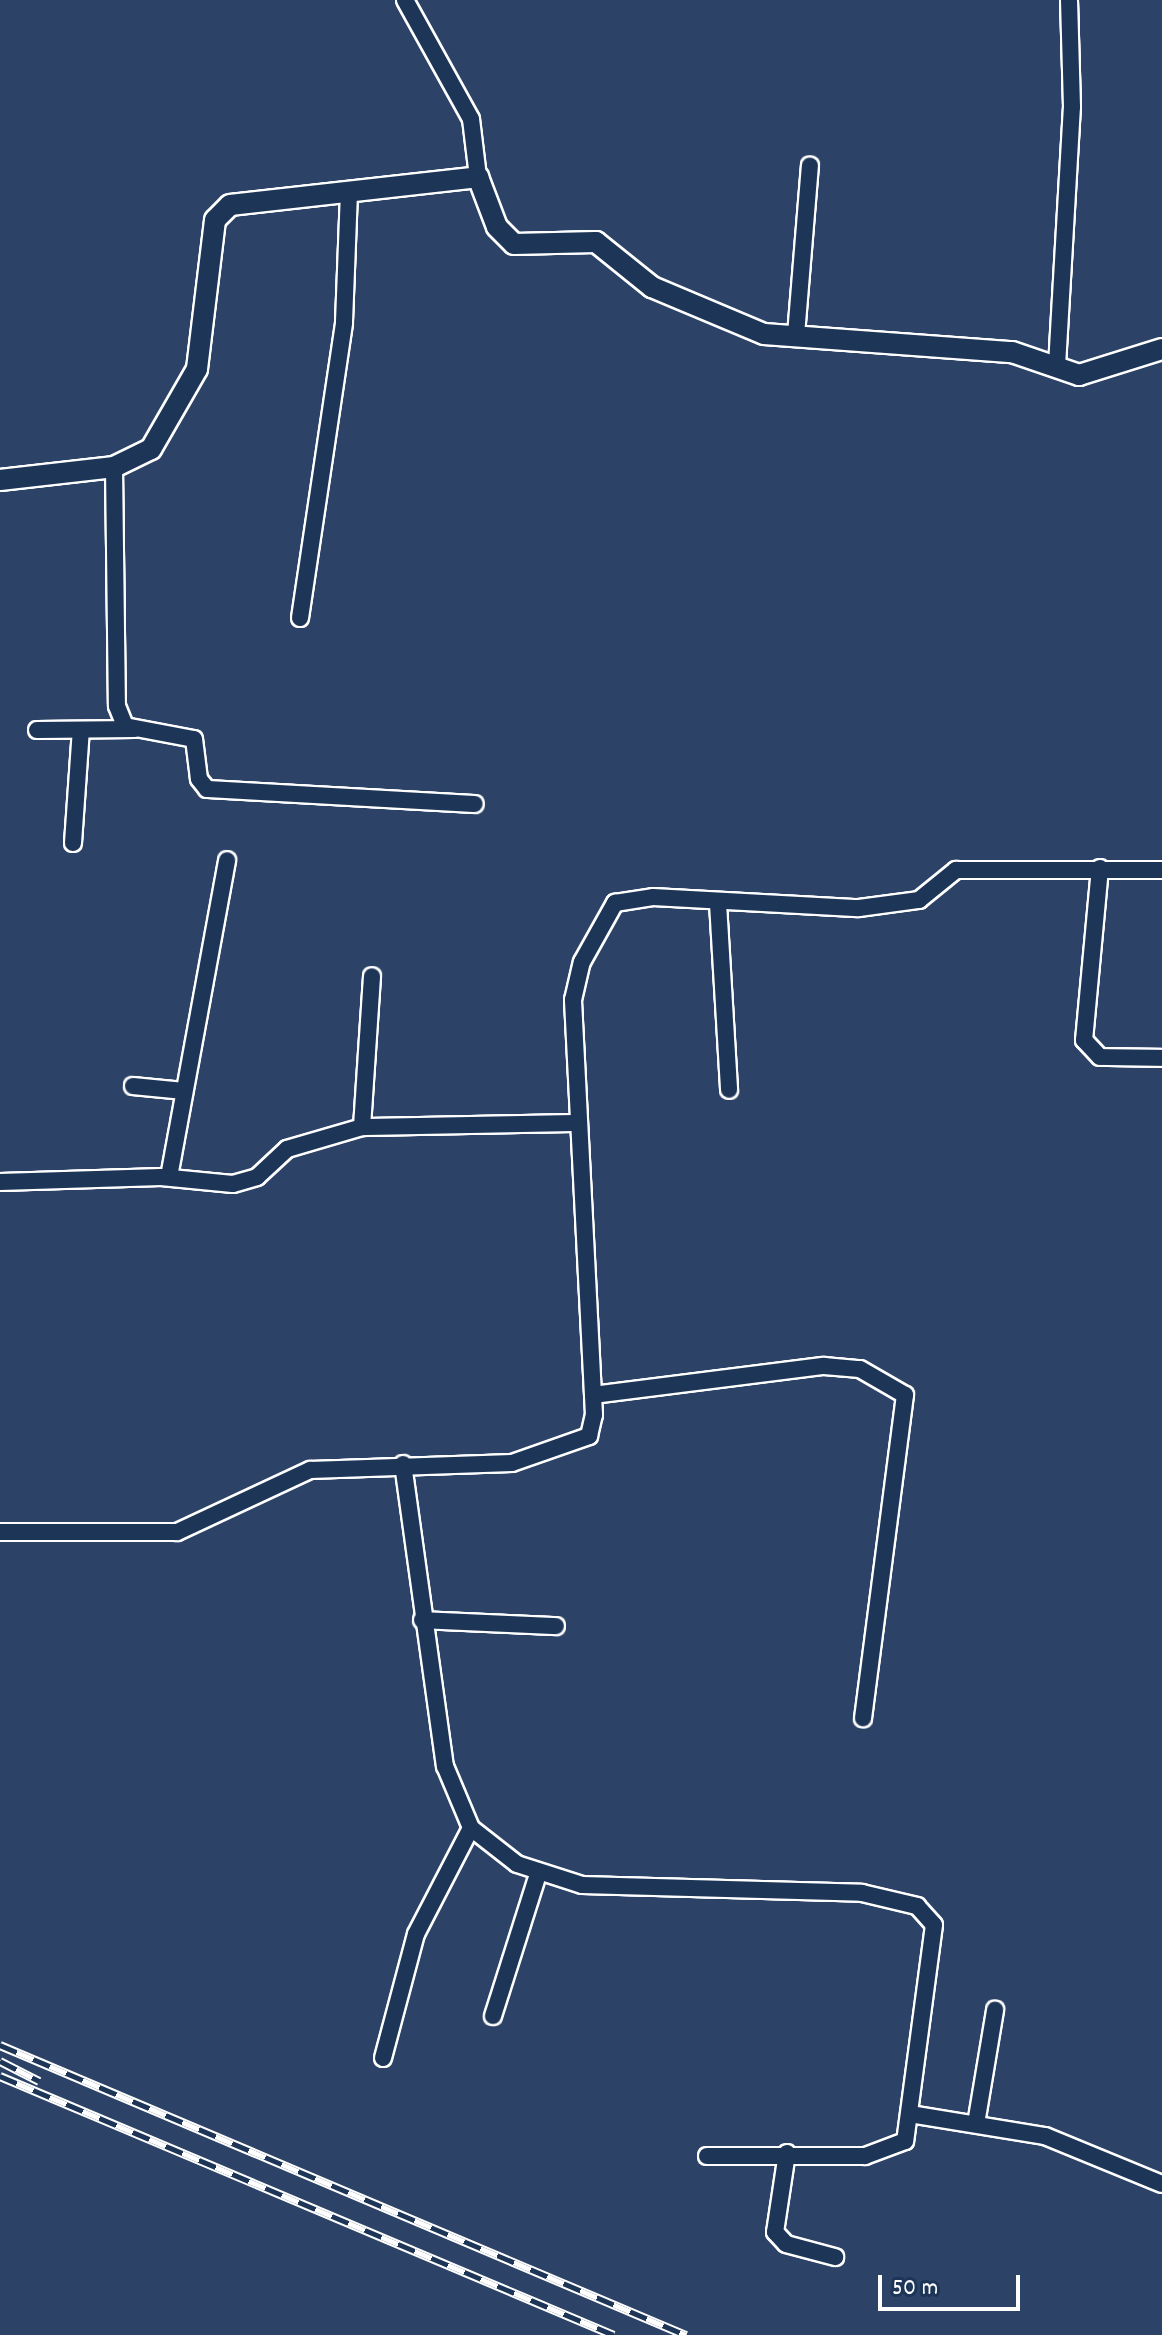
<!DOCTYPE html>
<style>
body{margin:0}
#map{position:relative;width:1162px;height:2335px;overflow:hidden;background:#2c4367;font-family:Dekko,sans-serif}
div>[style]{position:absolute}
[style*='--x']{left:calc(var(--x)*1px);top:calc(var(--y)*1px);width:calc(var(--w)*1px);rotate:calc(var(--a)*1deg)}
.roads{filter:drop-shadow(2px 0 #fff) drop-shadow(-2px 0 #fff) drop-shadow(0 2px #fff) drop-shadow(0 -2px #fff)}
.minor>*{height:16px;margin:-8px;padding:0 8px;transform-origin:8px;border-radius:8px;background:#1d3557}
.tertiary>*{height:20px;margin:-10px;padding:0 10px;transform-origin:10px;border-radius:10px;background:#1d3557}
.rail>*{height:9px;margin-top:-4.5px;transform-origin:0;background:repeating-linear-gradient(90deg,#1d3557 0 18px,#fff 0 36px);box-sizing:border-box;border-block:2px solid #fff}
span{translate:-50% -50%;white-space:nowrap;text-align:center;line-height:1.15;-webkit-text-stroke:6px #1d3557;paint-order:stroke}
.scale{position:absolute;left:878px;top:2275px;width:142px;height:36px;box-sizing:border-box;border:4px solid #fff;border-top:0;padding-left:10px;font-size:24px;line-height:28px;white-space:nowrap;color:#fff;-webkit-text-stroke:6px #1d3557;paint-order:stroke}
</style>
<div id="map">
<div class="roads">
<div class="minor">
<i style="--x:405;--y:0;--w:136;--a:61"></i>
<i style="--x:471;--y:119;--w:58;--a:83.1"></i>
<i style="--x:796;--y:335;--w:170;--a:-85.3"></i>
<i style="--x:1057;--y:366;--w:259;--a:-86.7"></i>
<i style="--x:1072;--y:107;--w:107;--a:-91.6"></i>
<i style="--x:114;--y:467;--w:239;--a:89.3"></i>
<i style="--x:117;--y:706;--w:22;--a:68"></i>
<i style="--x:125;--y:726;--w:70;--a:10.7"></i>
<i style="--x:194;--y:739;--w:40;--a:82.9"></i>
<i style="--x:199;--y:779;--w:13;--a:51"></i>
<i style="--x:207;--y:789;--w:268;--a:3.2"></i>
<i style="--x:300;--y:618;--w:299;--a:-81.5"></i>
<i style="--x:344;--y:322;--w:128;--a:-87.8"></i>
<i style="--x:37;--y:730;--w:98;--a:-0.6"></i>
<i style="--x:73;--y:843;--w:113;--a:-86"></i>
<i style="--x:1100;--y:868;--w:173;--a:95.3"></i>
<i style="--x:1084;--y:1040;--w:23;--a:47"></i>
<i style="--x:1100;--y:1057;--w:62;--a:0.9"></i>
<i style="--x:718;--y:903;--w:187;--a:86.6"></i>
<i style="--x:133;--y:1086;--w:51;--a:5.6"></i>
<i style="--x:362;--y:1127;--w:151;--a:-86.2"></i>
<i style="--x:169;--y:1177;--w:322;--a:-79.6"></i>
<i style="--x:0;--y:1182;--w:161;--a:-1.8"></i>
<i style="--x:161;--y:1177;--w:72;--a:5.6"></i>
<i style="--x:233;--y:1184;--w:25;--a:-16"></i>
<i style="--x:257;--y:1177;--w:41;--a:-43"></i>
<i style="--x:287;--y:1149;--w:78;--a:-16.3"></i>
<i style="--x:362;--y:1127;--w:216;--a:-1.1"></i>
<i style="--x:593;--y:1395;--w:233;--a:-7.2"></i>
<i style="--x:824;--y:1366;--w:36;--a:5"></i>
<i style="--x:860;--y:1369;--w:52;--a:30"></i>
<i style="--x:905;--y:1395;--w:326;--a:97.4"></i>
<i style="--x:403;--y:1464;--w:305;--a:82.1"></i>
<i style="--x:445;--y:1766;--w:67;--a:67.2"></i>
<i style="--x:471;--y:1828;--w:58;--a:38"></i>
<i style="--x:517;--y:1864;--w:68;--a:17.9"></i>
<i style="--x:582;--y:1885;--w:280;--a:1.6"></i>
<i style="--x:862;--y:1893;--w:57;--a:13.3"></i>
<i style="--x:917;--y:1906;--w:25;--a:48"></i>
<i style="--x:934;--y:1925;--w:218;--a:97.6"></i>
<i style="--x:905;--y:2141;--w:43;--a:159.4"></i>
<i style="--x:865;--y:2156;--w:158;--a:180"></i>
<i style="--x:0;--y:1532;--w:177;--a:0"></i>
<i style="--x:177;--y:1532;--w:147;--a:-25"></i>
<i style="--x:310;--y:1470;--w:202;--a:-2"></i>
<i style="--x:512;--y:1463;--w:82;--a:-19.3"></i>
<i style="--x:589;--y:1436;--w:22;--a:-77"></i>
<i style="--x:594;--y:1415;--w:416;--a:-92.9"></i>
<i style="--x:573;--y:1000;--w:39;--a:-77"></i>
<i style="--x:582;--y:962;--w:68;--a:-60.8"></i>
<i style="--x:615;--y:903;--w:38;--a:-9"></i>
<i style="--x:653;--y:897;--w:206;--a:3.1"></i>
<i style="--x:859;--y:908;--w:61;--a:-7.6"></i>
<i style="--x:919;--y:900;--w:48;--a:-39"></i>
<i style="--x:956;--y:870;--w:206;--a:0"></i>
<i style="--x:422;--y:1620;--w:134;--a:2.6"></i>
<i style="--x:493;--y:2016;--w:149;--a:-72.4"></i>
<i style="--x:383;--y:2058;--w:128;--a:-75.1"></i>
<i style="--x:416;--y:1934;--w:119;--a:-62.6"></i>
<i style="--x:910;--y:2114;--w:137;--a:9.3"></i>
<i style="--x:1045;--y:2136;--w:126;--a:22.3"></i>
<i style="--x:976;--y:2124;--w:116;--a:-80.5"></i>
<i style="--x:787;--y:2153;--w:80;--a:98.6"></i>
<i style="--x:775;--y:2232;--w:16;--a:47"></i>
<i style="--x:786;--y:2244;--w:51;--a:14.9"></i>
</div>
<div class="tertiary">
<i style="--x:0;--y:480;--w:115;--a:-6.5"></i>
<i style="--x:114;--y:467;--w:41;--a:-25.9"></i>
<i style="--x:151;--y:449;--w:92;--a:-60.1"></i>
<i style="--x:197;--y:369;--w:150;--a:-83.1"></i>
<i style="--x:215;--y:220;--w:21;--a:-45"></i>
<i style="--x:230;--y:205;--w:250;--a:-6.4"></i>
<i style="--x:478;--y:177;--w:53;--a:69.2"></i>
<i style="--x:497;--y:227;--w:24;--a:45"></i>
<i style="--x:514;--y:244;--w:82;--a:-1.4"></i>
<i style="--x:596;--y:242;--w:72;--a:38.8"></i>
<i style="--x:652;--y:287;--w:121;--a:22.8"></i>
<i style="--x:764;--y:334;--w:249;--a:4.2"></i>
<i style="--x:1012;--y:352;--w:71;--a:18.9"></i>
<i style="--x:1079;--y:375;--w:87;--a:-17.4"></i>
</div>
</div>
<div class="rail">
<i style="--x:0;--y:2045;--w:745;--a:22.92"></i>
<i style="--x:0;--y:2061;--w:44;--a:27.1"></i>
<i style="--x:0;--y:2076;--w:666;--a:22.87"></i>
</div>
<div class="scale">50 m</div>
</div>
